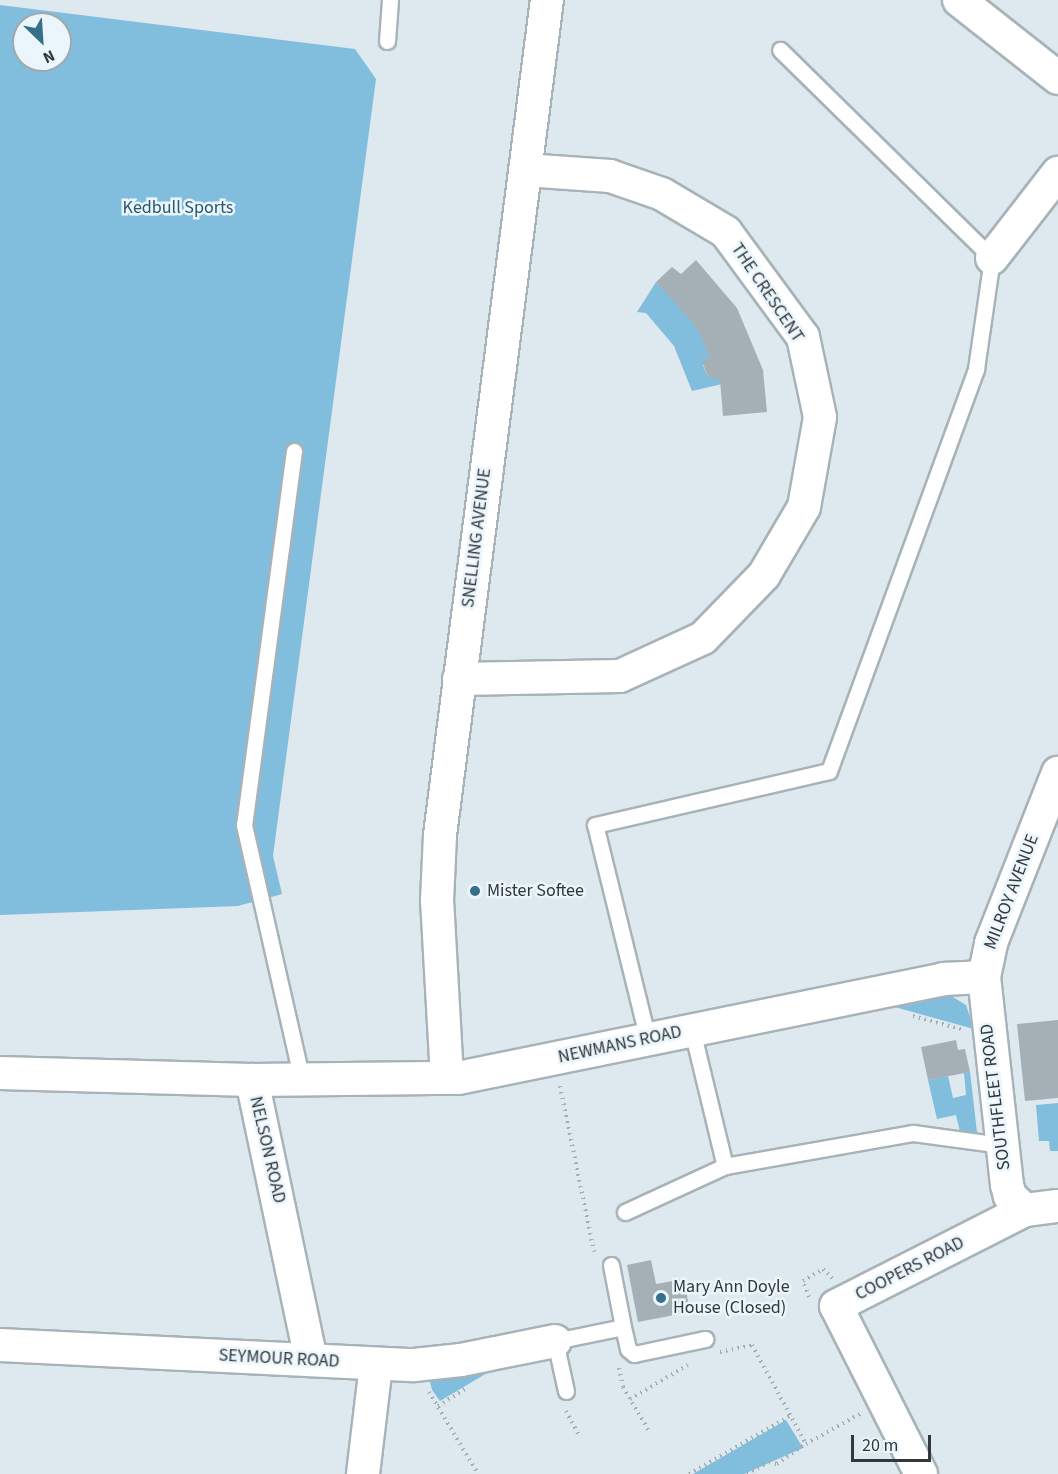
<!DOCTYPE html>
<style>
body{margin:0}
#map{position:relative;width:1058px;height:1474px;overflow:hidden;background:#dde8ef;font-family:"Source Sans 3",sans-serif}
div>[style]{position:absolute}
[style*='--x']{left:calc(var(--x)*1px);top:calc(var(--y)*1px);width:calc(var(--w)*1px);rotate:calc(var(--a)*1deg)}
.green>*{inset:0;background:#81bddd}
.building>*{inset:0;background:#a5b0b6}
.path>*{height:4px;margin-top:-2px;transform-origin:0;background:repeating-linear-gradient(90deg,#a3acb1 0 1.5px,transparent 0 6px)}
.roads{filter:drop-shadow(2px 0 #a7b3b9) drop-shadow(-2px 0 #a7b3b9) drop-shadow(0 2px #a7b3b9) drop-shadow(0 -2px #a7b3b9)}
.lane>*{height:15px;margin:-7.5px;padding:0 7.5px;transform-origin:7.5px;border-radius:7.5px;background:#fff}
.street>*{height:32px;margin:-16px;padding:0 16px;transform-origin:16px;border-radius:16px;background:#fff}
.dots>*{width:16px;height:16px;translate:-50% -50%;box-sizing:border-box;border:3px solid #eaf5fc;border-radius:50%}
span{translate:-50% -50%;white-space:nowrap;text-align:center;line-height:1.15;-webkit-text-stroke:5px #eaf5fc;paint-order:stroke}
.park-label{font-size:18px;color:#29576e}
.street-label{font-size:18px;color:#323739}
.poi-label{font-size:18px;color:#323739}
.left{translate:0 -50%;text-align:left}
.north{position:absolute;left:12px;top:12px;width:60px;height:60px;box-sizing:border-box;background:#eaf5fc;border:2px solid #a0a9ae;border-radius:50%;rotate:155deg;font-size:16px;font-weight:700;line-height:24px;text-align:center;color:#323739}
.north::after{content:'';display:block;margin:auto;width:21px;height:27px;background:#376e89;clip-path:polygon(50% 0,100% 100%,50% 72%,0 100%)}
.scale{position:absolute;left:851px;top:1435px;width:80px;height:27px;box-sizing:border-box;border:3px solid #323739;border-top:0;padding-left:8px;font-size:18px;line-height:21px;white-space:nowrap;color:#323739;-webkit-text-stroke:4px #eaf5fc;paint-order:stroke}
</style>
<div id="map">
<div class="green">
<i style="clip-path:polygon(evenodd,0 5px,355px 49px,376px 79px,273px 856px,282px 894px,238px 906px,0 915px,0 5px,24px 24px,60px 24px,60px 60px,24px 60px,24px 24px)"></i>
<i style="clip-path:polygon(656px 282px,695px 322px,711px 359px,703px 365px,708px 377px,720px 378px,722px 384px,692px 391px,674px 346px,646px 313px,637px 312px)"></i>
<i style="clip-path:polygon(943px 991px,966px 1005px,974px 1029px,891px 1006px,891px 1000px)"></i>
<i style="clip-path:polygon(970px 1072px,977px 1132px,961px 1136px,956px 1115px,937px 1119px,928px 1080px,948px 1076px,953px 1098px,966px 1095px,964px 1073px)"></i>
<i style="clip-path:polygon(1058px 1103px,1058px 1151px,1050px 1151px,1049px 1141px,1039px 1141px,1036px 1105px)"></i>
<i style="clip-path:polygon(485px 1367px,487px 1373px,440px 1401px,432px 1390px,429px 1378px)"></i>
<i style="clip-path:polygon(786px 1420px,803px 1448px,744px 1474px,693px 1474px)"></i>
</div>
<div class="building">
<i style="clip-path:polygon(696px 260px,737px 308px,763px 370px,767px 412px,723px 416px,720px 380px,708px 377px,702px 361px,710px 358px,697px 328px,656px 282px,672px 267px,681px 274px)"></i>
<i style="clip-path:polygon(1058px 1020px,1058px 1098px,1025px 1101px,1017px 1024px)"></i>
<i style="clip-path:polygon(956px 1040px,958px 1050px,965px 1049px,970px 1072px,928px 1080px,921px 1047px)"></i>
<i style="clip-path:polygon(651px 1260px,656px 1284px,684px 1279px,690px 1312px,638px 1322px,627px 1265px)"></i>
</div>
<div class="path">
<i style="--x:913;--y:1016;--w:50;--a:15.2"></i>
<i style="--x:560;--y:1086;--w:169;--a:78.4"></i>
<i style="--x:809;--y:1297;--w:17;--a:-111"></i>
<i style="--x:803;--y:1281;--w:23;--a:-31"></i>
<i style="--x:823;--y:1269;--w:13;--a:45"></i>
<i style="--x:720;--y:1352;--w:33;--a:-12"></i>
<i style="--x:752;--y:1345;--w:113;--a:61.4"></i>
<i style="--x:806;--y:1444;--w:62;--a:-29.1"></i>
<i style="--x:619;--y:1368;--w:19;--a:78"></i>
<i style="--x:623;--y:1387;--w:51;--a:59.4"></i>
<i style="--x:429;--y:1392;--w:96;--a:59.1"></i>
<i style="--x:630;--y:1399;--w:67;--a:-30.4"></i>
<i style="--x:438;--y:1406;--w:32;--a:-32"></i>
<i style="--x:566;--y:1411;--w:26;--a:62"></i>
<i style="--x:689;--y:1474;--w:116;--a:-29.9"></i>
<i style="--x:747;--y:1474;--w:25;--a:-29"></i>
<i style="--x:769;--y:1462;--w:8;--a:14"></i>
<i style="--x:777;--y:1464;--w:35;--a:-35"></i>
</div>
<div class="roads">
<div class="lane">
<i style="--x:387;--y:41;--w:41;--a:-85.8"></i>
<i style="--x:294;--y:451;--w:377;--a:97.6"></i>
<i style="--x:244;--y:825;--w:262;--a:77.2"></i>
<i style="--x:692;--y:1030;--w:140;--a:76.4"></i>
<i style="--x:725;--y:1166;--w:191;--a:-10"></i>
<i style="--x:913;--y:1133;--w:90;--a:7.7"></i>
<i style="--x:648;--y:1040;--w:221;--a:-103.8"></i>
<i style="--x:595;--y:825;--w:240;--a:-13"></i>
<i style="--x:829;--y:771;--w:428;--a:-69.9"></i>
<i style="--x:976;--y:369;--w:112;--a:-81.8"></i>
<i style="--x:992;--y:258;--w:297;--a:-135.5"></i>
<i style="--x:625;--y:1212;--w:110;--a:-24.7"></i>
<i style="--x:611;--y:1265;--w:63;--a:79"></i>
<i style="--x:566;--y:1391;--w:51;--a:-102.4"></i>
<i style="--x:555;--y:1341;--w:69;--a:-11.6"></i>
<i style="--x:623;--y:1327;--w:23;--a:77"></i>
<i style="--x:628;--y:1349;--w:8;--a:40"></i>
<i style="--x:634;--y:1354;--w:73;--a:-11.9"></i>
</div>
<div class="street">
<i style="--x:959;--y:0;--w:126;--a:38.2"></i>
<i style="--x:992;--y:258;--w:108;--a:-52.2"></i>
<i style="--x:459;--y:679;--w:161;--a:-1.1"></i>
<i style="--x:620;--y:676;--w:91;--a:-24.6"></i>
<i style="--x:703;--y:638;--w:88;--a:-45.9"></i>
<i style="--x:764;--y:575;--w:79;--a:-59.5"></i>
<i style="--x:804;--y:507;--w:91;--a:-79.9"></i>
<i style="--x:820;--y:417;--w:82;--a:-102"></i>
<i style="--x:803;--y:337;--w:130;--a:-126.3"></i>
<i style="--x:726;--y:232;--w:74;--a:-149.3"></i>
<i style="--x:662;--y:194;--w:55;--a:-160.9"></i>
<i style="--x:610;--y:176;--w:85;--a:-176"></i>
<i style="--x:0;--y:1073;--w:252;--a:1.6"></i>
<i style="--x:252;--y:1080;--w:206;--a:-0.6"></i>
<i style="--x:458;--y:1078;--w:495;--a:-11.5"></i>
<i style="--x:943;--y:979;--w:41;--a:-2.8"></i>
<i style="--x:447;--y:1078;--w:177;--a:-93.2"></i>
<i style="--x:437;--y:901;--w:66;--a:-87.4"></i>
<i style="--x:440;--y:835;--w:842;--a:-82.7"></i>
<i style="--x:252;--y:1080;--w:286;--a:78.1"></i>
<i style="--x:1025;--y:1210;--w:21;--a:-137"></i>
<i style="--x:1010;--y:1196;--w:11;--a:-105"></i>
<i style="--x:1007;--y:1185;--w:209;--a:-96.3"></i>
<i style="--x:984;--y:977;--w:35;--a:-78"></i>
<i style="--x:991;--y:943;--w:183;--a:-68.5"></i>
<i style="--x:0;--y:1345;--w:414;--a:2.8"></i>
<i style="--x:414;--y:1365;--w:47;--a:-6.1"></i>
<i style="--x:461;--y:1360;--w:96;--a:-11.4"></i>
<i style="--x:363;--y:1474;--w:110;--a:-83.2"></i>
<i style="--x:921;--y:1474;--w:188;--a:-116.8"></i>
<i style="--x:836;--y:1306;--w:212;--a:-26.9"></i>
<i style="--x:1025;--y:1210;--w:33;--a:-7"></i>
</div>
</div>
<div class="dots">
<i style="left:475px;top:891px;background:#376e89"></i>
<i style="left:661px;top:1298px;background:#376e89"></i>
</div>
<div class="park-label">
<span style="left:178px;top:208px">Kedbull Sports</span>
</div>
<div class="street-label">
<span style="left:767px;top:293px;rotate:56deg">THE CRESCENT</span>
<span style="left:477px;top:538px;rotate:-83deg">SNELLING AVENUE</span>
<span style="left:1012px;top:892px;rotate:-69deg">MILROY AVENUE</span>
<span style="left:620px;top:1045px;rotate:-12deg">NEWMANS ROAD</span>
<span style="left:996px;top:1097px;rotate:-97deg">SOUTHFLEET ROAD</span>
<span style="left:267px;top:1150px;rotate:77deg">NELSON ROAD</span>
<span style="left:910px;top:1269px;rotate:-27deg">COOPERS ROAD</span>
<span style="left:279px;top:1359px;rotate:3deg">SEYMOUR ROAD</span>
</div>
<div class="poi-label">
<span class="left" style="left:487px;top:891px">Mister Softee</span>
<span class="left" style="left:673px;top:1298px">Mary Ann Doyle<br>House (Closed)</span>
</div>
<div class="north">N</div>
<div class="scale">20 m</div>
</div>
